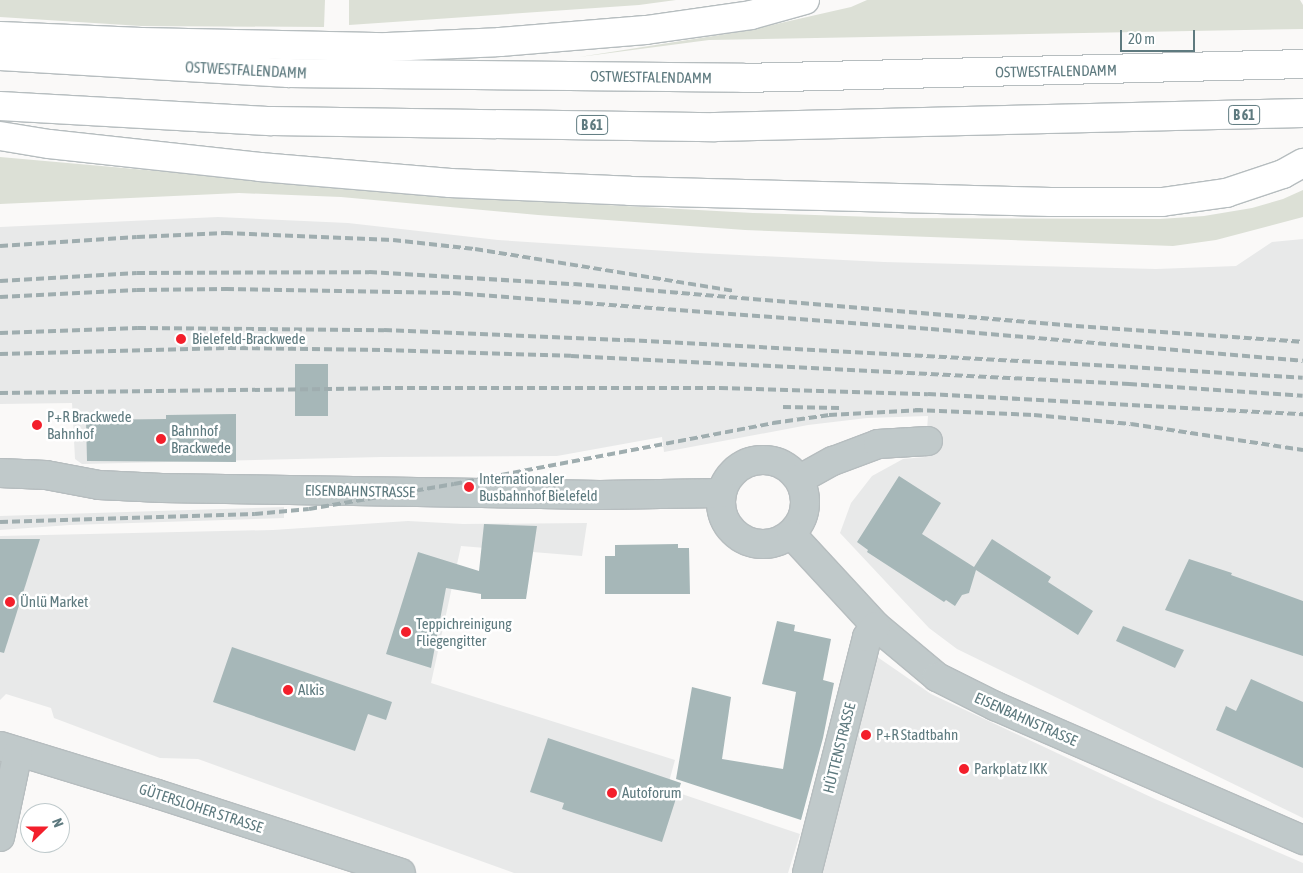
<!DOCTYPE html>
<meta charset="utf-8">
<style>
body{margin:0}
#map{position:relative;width:1303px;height:873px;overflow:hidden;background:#faf9f8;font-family:"Asap Condensed",sans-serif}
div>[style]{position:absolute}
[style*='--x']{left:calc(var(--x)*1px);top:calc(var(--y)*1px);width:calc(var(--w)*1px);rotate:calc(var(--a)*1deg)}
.built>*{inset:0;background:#e8e9e9}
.green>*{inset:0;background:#dce0d6}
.building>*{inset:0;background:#a6b7b8;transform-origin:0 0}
.roads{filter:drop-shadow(1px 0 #b6bdbf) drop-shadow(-1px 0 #b6bdbf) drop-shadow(0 1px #b6bdbf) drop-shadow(0 -1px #b6bdbf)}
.minor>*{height:28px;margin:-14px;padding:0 14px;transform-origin:14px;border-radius:14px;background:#c0c9ca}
.minor>.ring{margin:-14px;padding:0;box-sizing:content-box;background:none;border:28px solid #c0c9ca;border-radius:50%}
.highway>*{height:28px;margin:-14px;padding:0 14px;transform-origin:14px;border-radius:14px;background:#fff}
.rail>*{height:4px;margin-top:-2px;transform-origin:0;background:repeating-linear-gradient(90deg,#9fadaf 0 8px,transparent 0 12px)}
.dots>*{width:14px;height:14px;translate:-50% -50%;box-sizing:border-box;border:2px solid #fff;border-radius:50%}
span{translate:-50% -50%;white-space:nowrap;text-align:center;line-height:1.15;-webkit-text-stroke:5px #fff;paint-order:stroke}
.shield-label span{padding:1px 4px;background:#fff;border:1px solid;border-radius:4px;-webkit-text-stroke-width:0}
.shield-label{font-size:14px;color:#5e7a7f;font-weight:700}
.street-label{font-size:15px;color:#5e7a7f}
.poi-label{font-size:15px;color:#5e7a7f}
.left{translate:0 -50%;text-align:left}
.north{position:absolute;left:20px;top:803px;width:50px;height:50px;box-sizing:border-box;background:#fff;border:1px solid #bfcacc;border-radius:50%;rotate:68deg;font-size:14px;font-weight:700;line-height:20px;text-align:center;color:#5e7a7f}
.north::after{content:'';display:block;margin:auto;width:18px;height:22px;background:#f31f2b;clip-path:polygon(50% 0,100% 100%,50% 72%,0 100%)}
.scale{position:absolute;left:1120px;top:30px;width:75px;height:22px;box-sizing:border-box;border:2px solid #5e7a7f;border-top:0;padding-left:6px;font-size:15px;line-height:18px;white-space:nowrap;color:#5e7a7f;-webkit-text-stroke:4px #fff;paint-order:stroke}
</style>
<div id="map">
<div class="built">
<i style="clip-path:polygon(218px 217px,348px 223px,498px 240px,698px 253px,884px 262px,1156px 269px,1236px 266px,1272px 242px,1303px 239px,1303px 818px,957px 649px,929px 628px,840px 533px,851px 503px,872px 476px,903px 459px,925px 457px,928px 416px,867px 418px,808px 425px,664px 452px,662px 437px,557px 456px,382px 457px,82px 464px,75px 459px,72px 403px,0 404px,0 227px)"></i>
<i style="clip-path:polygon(284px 507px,284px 518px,70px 525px,0 530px,0 516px)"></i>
<i style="clip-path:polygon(408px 521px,463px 524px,587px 523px,582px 556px,461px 546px,431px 683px,675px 760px,667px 789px,800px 834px,788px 873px,514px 873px,198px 759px,160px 758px,54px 718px,51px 708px,6px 694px,0 700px,0 536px,273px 530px)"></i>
<i style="clip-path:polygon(873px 654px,931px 694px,1155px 799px,1303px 863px,1303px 873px,817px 873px)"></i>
</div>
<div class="green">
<i style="clip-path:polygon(0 0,325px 0,324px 27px,141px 26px,0 17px)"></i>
<i style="clip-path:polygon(349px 0,676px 0,639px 5px,349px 25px)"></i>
<i style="clip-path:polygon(867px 0,1300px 0,1303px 5px,1303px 29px,709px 40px,579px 57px,745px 31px,851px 7px)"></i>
<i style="clip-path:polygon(0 157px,426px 195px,753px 213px,905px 218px,1160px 219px,1204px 216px,1252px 208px,1283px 199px,1303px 190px,1303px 217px,1216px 240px,1173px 246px,745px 230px,538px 215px,341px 197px,239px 193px,0 204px)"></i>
</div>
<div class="building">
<i style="left:295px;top:364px;width:33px;height:52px"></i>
<i style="clip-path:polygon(236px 414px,236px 462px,87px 461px,86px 420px,166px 419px,166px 415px)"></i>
<i style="clip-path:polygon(899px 476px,941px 503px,922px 534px,974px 567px,992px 539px,1051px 577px,1048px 582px,1093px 611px,1078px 635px,976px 570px,969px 593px,962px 595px,955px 606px,946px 600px,944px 602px,867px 552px,868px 550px,857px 542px)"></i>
<i style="clip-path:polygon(484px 524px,537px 526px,526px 599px,481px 599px,481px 594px,446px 588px,431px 668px,386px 654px,418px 552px,479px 571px)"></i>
<i style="clip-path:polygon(0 539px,40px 539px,4px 653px,0 652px)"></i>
<i style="clip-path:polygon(678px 544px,678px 548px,689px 548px,690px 594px,605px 594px,605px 556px,615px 556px,615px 545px)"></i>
<i style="clip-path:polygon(1189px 559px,1232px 573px,1231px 575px,1303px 601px,1303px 656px,1165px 610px)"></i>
<i style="clip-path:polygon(777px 621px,795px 625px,794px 631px,831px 639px,823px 680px,834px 683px,823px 738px,801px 820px,676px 779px,692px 687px,731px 697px,722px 759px,783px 769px,796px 692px,762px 684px)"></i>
<i style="clip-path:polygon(1123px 626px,1184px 650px,1175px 668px,1116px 641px)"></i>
<i style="clip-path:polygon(232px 647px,392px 702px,386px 720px,368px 714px,355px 751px,213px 702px)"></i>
<i style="clip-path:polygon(1251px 679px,1303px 702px,1303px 768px,1216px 730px,1226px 706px,1236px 711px)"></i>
<i style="clip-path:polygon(548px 738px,681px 783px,662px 842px,562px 809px,564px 803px,530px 792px)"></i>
</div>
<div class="roads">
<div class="minor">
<i class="ring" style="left:721px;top:460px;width:56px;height:56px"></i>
<i style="--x:0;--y:473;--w:46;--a:2.5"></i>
<i style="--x:46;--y:475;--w:54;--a:10.7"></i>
<i style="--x:99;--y:485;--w:63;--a:2.7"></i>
<i style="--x:162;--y:488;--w:438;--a:0.9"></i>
<i style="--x:600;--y:495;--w:121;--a:-0.9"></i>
<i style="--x:800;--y:479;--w:38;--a:-29"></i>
<i style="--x:833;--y:461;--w:48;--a:-20.7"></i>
<i style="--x:878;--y:444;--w:50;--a:-3.4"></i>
<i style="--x:791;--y:534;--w:125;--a:47.3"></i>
<i style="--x:876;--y:626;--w:80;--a:39.9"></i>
<i style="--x:937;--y:677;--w:65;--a:26.6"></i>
<i style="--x:995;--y:706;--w:336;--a:23.5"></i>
<i style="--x:0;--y:746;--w:164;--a:17"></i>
<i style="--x:157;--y:794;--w:256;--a:17.9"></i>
<i style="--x:0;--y:837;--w:87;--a:-78"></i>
<i style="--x:807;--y:873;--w:244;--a:-75.7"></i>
<i style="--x:867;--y:637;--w:14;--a:-51"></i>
</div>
<div class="highway">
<i style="--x:0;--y:36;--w:141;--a:2.4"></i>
<i style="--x:141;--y:42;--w:246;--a:1.2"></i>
<i style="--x:387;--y:47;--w:113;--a:-2.5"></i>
<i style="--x:500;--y:42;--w:146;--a:-4.7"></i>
<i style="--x:646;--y:30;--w:106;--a:-8.1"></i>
<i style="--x:751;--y:15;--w:56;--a:-15.5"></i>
<i style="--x:0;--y:56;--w:289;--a:3.4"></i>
<i style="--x:288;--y:73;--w:455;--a:0.6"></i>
<i style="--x:743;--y:78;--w:560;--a:-1.43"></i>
<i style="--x:0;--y:106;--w:272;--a:3.2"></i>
<i style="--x:272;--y:121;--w:443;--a:0.8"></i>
<i style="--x:715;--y:127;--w:588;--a:-1.36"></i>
<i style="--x:0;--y:136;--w:50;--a:9.3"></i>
<i style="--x:49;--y:144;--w:212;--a:6.2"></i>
<i style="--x:260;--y:167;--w:191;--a:4.8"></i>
<i style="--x:450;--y:183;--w:180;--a:2.5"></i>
<i style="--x:630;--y:191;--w:421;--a:1.5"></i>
<i style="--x:1051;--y:202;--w:111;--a:0"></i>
<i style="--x:1162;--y:202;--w:65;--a:-8"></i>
<i style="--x:1226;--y:193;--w:60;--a:-18.4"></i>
<i style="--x:1283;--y:174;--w:23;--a:-29"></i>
</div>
</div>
<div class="rail">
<i style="--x:0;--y:246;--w:137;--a:-3.8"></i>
<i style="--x:137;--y:237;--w:88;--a:-2.6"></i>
<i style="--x:225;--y:233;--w:168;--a:2.4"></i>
<i style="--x:393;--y:240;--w:82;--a:6.3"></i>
<i style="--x:475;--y:249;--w:262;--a:9.2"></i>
<i style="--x:0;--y:281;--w:137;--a:-3.3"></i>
<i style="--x:137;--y:273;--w:232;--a:-0.2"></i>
<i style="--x:369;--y:272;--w:205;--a:3.4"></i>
<i style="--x:574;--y:284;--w:504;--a:4.78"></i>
<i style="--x:1076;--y:326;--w:228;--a:4"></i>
<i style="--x:0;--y:297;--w:137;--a:-2.9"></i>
<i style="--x:137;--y:290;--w:89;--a:-0.6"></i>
<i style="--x:226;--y:289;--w:227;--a:1"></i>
<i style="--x:453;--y:293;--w:479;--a:4.3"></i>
<i style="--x:931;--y:329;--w:373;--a:4.9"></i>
<i style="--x:0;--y:333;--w:138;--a:-2.1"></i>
<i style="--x:138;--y:328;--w:246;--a:0.5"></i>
<i style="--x:384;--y:330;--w:243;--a:2.4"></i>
<i style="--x:627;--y:340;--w:504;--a:3.07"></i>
<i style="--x:1130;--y:367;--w:173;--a:3.6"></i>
<i style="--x:0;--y:354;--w:228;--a:-1.5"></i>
<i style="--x:228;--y:348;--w:156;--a:0.7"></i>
<i style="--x:384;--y:350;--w:187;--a:1.8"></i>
<i style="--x:571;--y:356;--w:559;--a:2.87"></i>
<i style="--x:1129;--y:384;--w:174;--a:3.9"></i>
<i style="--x:0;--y:393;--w:383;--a:-0.7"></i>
<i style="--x:383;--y:388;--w:337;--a:0"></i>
<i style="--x:720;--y:388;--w:208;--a:1.7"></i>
<i style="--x:928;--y:394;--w:376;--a:3.1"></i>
<i style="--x:783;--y:407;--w:57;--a:1"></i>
<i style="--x:915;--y:410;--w:119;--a:2.4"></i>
<i style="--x:1034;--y:415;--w:97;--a:5.3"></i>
<i style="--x:1131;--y:424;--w:174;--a:8.6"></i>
<i style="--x:0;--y:522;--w:255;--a:-1.8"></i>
<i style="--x:255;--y:514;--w:54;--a:-5.3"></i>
<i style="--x:309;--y:509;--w:147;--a:-9.8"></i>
<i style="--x:454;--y:484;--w:325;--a:-10.8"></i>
<i style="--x:773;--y:423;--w:57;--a:-8.1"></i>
<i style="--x:829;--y:415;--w:94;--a:-3"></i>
</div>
<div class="dots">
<i style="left:181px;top:339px;background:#f31f2b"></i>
<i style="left:37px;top:425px;background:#f31f2b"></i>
<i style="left:161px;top:439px;background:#f31f2b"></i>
<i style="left:469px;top:487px;background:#f31f2b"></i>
<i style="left:10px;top:602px;background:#f31f2b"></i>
<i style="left:406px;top:632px;background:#f31f2b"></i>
<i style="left:288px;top:690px;background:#f31f2b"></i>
<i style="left:866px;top:735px;background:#f31f2b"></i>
<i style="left:964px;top:769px;background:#f31f2b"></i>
<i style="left:612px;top:793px;background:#f31f2b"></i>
</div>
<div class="shield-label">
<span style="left:1244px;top:115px">B 61</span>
<span style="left:592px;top:125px">B 61</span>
</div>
<div class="street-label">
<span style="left:246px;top:70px;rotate:3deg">OSTWESTFALENDAMM</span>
<span style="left:1056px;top:71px;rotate:-1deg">OSTWESTFALENDAMM</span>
<span style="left:651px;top:77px;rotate:1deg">OSTWESTFALENDAMM</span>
<span style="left:360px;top:491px;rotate:1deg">EISENBAHNSTRASSE</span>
<span style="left:1026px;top:719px;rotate:24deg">EISENBAHNSTRASSE</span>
<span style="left:839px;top:748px;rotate:-76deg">HÜTTENSTRASSE</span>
<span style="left:201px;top:808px;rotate:18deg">GÜTERSLOHER STRASSE</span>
</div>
<div class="poi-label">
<span class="left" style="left:192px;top:339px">Bielefeld-Brackwede</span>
<span class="left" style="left:47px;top:425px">P+R Brackwede<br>Bahnhof</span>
<span class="left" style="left:171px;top:439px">Bahnhof<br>Brackwede</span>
<span class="left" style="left:479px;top:487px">Internationaler<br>Busbahnhof Bielefeld</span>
<span class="left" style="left:20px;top:602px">Ünlü Market</span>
<span class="left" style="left:416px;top:632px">Teppichreinigung<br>Fliegengitter</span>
<span class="left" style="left:298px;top:690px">Alkis</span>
<span class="left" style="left:876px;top:735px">P+R Stadtbahn</span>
<span class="left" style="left:974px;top:769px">Parkplatz IKK</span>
<span class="left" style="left:622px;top:793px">Autoforum</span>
</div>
<div class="north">N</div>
<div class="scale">20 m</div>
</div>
